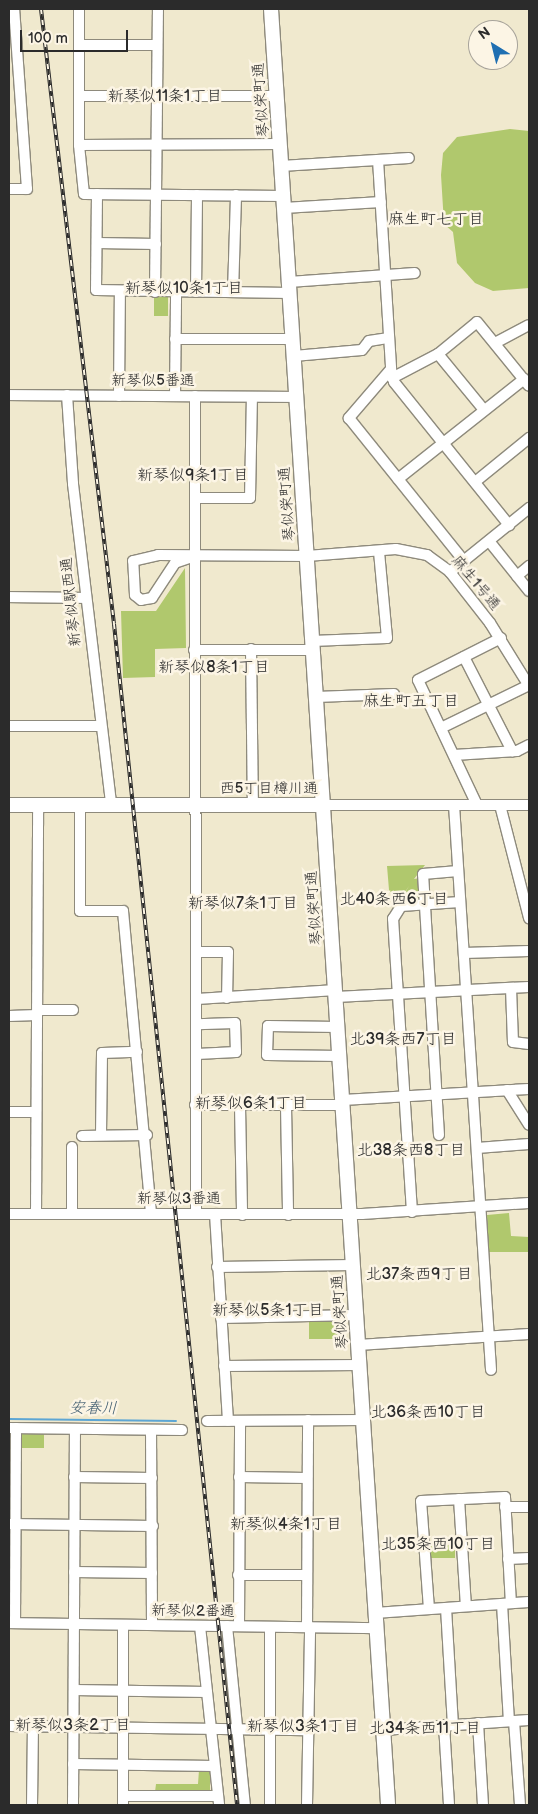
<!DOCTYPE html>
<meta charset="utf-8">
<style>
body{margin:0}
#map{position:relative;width:538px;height:1814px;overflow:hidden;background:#f0e9ce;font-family:"Balsamiq Sans","Klee One",sans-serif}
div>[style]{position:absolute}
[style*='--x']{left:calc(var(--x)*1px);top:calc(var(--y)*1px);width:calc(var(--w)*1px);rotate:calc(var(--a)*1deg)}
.green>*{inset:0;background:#b0c86d;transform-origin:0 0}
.stream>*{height:2px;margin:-1px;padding:0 1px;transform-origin:1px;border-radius:1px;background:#5da6d4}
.roads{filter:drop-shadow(1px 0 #8e8a7c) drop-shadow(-1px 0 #8e8a7c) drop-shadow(0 1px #8e8a7c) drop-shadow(0 -1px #8e8a7c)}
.minor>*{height:10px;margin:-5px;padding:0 5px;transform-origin:5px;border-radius:5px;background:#fff}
.major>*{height:14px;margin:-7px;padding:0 7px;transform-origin:7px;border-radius:7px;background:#fff}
.rail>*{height:4px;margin-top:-2px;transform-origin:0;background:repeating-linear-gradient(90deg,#fcf5e5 0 5.5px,#2b2b2b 0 11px);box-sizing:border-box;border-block:1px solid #2b2b2b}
span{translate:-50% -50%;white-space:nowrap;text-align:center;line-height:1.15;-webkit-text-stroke:5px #fcf5e5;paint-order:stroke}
.street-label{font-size:15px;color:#2b2b2b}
.neighbourhood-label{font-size:16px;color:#2b2b2b}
.water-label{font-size:16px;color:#3f5c6f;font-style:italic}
.frame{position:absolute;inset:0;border:10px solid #2b2b2b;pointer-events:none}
.north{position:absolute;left:468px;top:20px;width:50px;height:50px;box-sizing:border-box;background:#fcf5e5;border:1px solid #a8a49b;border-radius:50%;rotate:324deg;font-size:14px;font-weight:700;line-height:20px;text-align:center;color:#2b2b2b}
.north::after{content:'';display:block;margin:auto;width:18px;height:22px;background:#1f6fb2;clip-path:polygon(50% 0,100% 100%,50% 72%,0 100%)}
.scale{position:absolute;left:20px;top:30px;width:108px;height:22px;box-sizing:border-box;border:2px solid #2b2b2b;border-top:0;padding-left:6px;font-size:15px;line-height:18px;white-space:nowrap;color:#2b2b2b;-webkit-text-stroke:4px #fcf5e5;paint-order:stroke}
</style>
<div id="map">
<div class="green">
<i style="clip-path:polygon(510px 129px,529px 131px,529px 288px,493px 291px,475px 283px,457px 263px,453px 232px,444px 224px,441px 175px,443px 153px,457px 137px)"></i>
<i style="left:154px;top:297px;width:14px;height:19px"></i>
<i style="clip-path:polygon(185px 568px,186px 648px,155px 649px,155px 677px,123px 678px,121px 611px,156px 611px)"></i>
<i style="clip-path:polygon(425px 865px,414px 879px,420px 878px,421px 902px,399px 903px,409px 886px,399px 901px,389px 890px,387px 866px)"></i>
<i style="clip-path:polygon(509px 1213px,511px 1236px,529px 1237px,529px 1252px,488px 1252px,487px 1215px)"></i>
<i style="left:344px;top:1321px;width:18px;height:35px;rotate:90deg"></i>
<i style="left:18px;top:1432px;width:26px;height:16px"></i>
<i style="left:455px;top:1545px;width:13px;height:28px;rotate:90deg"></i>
<i style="clip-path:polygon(199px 1770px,210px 1771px,210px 1793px,155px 1792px,156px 1784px,198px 1784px)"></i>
</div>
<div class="stream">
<i style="--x:9;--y:1419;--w:167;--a:0.7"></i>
</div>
<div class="roads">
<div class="minor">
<i style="--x:79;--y:9;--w:136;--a:90"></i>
<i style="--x:79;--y:145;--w:49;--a:84.2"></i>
<i style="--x:84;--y:194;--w:199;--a:0.6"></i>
<i style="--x:79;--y:45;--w:78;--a:0"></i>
<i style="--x:80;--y:96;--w:197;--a:0"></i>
<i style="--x:79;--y:145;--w:201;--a:-0.3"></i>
<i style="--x:378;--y:160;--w:209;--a:86.4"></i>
<i style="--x:391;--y:369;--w:65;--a:130.6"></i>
<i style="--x:349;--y:418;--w:184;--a:51.2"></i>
<i style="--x:281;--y:166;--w:128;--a:-3.6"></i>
<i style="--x:9;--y:189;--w:18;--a:0"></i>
<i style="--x:27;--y:189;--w:180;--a:-94.1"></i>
<i style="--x:97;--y:194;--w:96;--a:90.6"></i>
<i style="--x:96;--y:290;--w:194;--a:0.9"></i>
<i style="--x:284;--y:208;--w:97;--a:-3.5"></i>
<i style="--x:97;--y:243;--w:59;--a:1"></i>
<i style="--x:289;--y:282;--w:126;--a:-4.1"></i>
<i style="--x:155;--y:292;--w:283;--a:-89.4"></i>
<i style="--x:196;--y:292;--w:97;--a:-89.4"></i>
<i style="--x:233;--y:292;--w:97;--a:-88.2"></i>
<i style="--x:175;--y:339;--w:118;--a:0"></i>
<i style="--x:495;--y:343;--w:38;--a:-28"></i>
<i style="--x:438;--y:354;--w:72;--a:50.6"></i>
<i style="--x:294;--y:356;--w:68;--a:-5"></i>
<i style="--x:362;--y:350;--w:11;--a:-52"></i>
<i style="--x:369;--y:341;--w:20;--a:-9"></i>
<i style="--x:391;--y:369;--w:13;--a:77"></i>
<i style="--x:394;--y:382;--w:184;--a:51.2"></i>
<i style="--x:392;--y:378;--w:52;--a:-27.6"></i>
<i style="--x:438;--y:354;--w:50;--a:-39.4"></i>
<i style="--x:477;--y:322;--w:82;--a:50.9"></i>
<i style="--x:9;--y:395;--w:288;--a:0.4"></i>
<i style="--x:67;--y:395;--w:89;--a:86.1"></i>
<i style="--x:73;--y:484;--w:323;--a:83.2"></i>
<i style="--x:119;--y:396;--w:105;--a:-89.5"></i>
<i style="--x:175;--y:396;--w:104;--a:-89.4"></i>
<i style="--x:195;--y:396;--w:817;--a:89.93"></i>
<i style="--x:398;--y:479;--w:161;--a:-38.4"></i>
<i style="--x:475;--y:482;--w:70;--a:-39.2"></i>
<i style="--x:195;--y:498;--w:55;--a:0"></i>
<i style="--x:250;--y:498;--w:101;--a:-88.9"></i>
<i style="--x:489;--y:541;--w:64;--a:51.3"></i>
<i style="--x:195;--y:556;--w:21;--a:161"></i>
<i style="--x:175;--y:563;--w:42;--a:123.3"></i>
<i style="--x:152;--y:598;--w:11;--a:170"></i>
<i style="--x:141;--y:600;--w:8;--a:-140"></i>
<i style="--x:135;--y:595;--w:34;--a:-93"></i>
<i style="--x:133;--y:561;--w:26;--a:-13"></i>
<i style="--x:158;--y:555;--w:149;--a:0.4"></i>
<i style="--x:307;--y:556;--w:89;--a:-4.5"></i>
<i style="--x:396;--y:549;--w:32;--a:11"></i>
<i style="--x:427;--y:555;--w:29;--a:36"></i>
<i style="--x:450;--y:572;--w:65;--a:51.9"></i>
<i style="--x:490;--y:623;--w:74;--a:58.2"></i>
<i style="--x:450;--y:572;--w:102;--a:-39"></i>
<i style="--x:517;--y:576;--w:16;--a:-40"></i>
<i style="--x:9;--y:597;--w:77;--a:0.7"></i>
<i style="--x:312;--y:641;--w:75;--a:-2.3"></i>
<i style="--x:387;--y:638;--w:87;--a:-95.3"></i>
<i style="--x:251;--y:649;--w:156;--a:89.3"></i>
<i style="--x:194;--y:650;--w:119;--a:0"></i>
<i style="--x:464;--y:657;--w:106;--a:62.9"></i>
<i style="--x:316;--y:697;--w:78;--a:-2.2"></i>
<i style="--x:9;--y:726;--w:90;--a:0"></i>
<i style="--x:441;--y:728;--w:98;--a:-26"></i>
<i style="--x:454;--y:755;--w:63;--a:-3.6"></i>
<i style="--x:517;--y:751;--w:13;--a:-27"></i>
<i style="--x:80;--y:805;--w:106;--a:90"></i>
<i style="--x:80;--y:911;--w:43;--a:0"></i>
<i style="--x:123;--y:911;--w:303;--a:84.7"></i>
<i style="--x:323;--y:805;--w:206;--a:0"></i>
<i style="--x:454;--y:805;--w:566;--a:86.25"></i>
<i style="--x:477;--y:805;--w:138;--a:-115.3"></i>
<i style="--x:418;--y:680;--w:93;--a:-26.8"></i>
<i style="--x:500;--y:805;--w:117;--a:75.6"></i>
<i style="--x:197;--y:952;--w:31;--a:0"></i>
<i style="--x:228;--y:952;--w:46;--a:91.2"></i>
<i style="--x:464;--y:953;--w:65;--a:-1.8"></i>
<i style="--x:511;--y:988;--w:54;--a:87.9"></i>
<i style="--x:513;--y:1042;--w:16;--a:7"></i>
<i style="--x:336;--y:997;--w:193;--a:-3"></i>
<i style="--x:197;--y:999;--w:139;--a:-3.7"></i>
<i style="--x:38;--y:1010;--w:35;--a:0"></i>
<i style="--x:9;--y:1016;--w:28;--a:-2"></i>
<i style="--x:338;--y:1027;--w:70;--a:-179.2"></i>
<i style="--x:268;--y:1026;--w:29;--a:92"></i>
<i style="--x:267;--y:1055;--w:73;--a:0.8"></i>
<i style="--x:197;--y:1054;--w:39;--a:-3"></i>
<i style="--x:236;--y:1052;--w:29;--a:-92"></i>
<i style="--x:235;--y:1023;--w:38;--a:178"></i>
<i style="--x:507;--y:1090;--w:41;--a:57.8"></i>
<i style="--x:343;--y:1100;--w:186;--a:-3.4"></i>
<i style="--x:195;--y:1105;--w:148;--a:0"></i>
<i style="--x:240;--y:1106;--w:109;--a:88.9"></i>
<i style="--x:286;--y:1106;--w:109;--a:88.9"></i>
<i style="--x:9;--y:1112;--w:27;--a:0"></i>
<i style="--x:101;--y:1135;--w:82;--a:-89.3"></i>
<i style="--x:102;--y:1053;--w:35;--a:-2"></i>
<i style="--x:439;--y:1135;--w:261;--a:-93.5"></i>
<i style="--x:423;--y:874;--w:35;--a:-5"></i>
<i style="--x:82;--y:1136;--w:65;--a:-0.9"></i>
<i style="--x:477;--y:1148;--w:52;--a:-4.4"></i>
<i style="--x:412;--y:1212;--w:294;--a:-93.7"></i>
<i style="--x:393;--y:919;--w:15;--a:-58"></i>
<i style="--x:401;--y:906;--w:59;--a:-3.9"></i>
<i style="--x:9;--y:1214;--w:353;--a:0"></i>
<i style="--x:362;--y:1214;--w:167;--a:-3.8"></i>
<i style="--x:36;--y:1214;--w:409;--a:-89.7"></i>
<i style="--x:72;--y:1214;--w:67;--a:-90"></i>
<i style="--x:215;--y:1214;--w:207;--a:86.4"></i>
<i style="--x:217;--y:1267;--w:136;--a:-0.8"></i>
<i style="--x:221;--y:1318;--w:135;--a:-1.3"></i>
<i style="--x:358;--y:1345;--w:171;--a:-3.7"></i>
<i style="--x:224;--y:1366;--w:135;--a:-0.4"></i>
<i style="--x:207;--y:1421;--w:156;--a:-0.4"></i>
<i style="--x:9;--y:1428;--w:173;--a:0.7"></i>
<i style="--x:151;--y:1430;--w:195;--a:89.7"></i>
<i style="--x:74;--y:1477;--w:78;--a:0.7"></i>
<i style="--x:239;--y:1477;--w:68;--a:0.8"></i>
<i style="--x:459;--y:1499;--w:107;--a:86.3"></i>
<i style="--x:505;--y:1507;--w:24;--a:0"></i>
<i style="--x:239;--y:1523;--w:67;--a:1.7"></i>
<i style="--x:9;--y:1524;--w:144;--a:0.8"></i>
<i style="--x:508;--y:1559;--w:21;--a:-3"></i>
<i style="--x:74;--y:1572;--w:78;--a:0.7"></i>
<i style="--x:238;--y:1575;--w:68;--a:0"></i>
<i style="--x:502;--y:1604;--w:117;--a:86.6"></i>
<i style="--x:446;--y:1608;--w:117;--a:86.6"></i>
<i style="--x:429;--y:1609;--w:108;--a:-94.2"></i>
<i style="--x:421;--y:1501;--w:84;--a:-2.7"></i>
<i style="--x:505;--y:1497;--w:106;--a:86.8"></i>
<i style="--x:375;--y:1613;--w:154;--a:-4.1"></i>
<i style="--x:9;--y:1623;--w:367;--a:0.8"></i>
<i style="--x:15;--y:1623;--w:195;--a:-89.7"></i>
<i style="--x:200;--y:1626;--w:180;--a:83.9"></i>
<i style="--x:227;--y:1626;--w:180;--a:84.3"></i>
<i style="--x:239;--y:1626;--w:205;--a:-89.7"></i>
<i style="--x:270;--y:1627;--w:178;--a:90"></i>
<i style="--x:307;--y:1627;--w:207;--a:-89.7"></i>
<i style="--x:74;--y:1690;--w:133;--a:0.9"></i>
<i style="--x:514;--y:1721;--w:84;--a:85.9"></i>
<i style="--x:478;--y:1723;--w:82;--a:86.5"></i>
<i style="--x:444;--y:1725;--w:80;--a:86.4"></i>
<i style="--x:9;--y:1726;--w:299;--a:0.8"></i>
<i style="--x:383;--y:1730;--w:146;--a:-3.9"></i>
<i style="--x:73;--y:1764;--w:141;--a:0.8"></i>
<i style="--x:123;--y:1796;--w:95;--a:0"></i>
<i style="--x:32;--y:1805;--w:78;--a:-89.3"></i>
<i style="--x:73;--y:1805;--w:376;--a:-89.7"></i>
<i style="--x:123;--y:1805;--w:180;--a:-90"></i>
<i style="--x:307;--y:1805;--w:178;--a:-89"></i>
</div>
<div class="major">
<i style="--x:271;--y:9;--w:1800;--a:86.27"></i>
<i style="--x:9;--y:805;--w:314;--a:0"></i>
</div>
</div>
<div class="rail">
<i style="--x:41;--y:9;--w:619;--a:83.23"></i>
<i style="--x:114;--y:624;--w:1187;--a:84.05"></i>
</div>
<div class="street-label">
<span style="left:261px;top:100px;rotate:-94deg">琴似栄町通</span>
<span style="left:153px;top:381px">新琴似5番通</span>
<span style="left:287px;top:504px;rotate:-94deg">琴似栄町通</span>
<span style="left:476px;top:583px;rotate:50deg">麻生1号通</span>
<span style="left:71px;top:602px;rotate:-96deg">新琴似駅西通</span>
<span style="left:269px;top:789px">西5丁目樽川通</span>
<span style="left:314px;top:908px;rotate:-94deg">琴似栄町通</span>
<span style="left:179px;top:1199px">新琴似3番通</span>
<span style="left:340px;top:1312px;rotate:-94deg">琴似栄町通</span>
<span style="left:193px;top:1611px;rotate:1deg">新琴似2番通</span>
</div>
<div class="neighbourhood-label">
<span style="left:165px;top:97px">新琴似11条1丁目</span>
<span style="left:436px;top:220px">麻生町七丁目</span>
<span style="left:184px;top:289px">新琴似10条1丁目</span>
<span style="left:193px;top:476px">新琴似9条1丁目</span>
<span style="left:214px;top:668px">新琴似8条1丁目</span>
<span style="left:411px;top:702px">麻生町五丁目</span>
<span style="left:394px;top:900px">北40条西6丁目</span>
<span style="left:243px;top:904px">新琴似7条1丁目</span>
<span style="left:403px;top:1040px">北39条西7丁目</span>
<span style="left:251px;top:1104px">新琴似6条1丁目</span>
<span style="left:411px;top:1151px">北38条西8丁目</span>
<span style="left:419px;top:1275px">北37条西9丁目</span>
<span style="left:268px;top:1311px">新琴似5条1丁目</span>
<span style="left:428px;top:1413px">北36条西10丁目</span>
<span style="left:286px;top:1525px">新琴似4条1丁目</span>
<span style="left:438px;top:1545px">北35条西10丁目</span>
<span style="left:73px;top:1726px">新琴似3条2丁目</span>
<span style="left:303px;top:1727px">新琴似3条1丁目</span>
<span style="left:425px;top:1729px">北34条西11丁目</span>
</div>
<div class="water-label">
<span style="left:93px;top:1409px;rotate:1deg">安春川</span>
</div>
<div class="frame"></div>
<div class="north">N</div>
<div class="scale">100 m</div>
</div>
